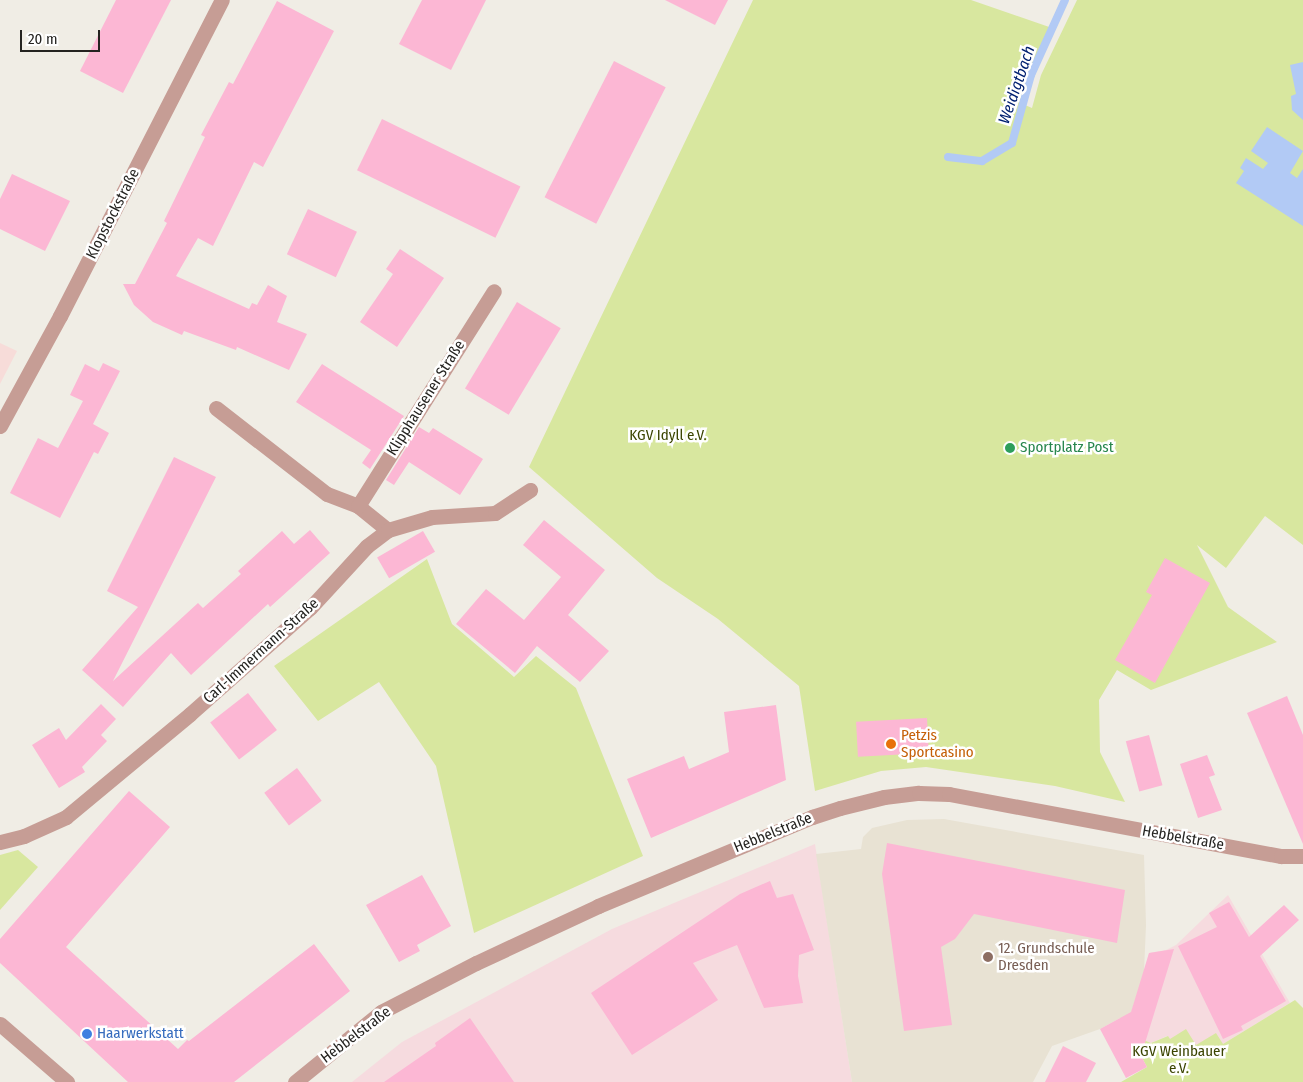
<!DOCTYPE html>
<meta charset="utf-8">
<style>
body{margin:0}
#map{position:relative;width:1303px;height:1082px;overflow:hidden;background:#f0ede5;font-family:"Fira Sans Condensed",sans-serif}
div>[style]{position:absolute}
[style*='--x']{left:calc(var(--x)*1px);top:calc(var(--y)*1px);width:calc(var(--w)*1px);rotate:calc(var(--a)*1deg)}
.commercial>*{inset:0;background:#f7dcd9}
.industrial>*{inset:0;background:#f6dbdf}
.built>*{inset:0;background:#e8e2d3}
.green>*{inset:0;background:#d8e79f}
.water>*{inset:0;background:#b2caf5}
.stream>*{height:8px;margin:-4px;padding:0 4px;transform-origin:4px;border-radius:4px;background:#b2caf5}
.building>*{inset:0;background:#fcb7d4;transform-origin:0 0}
.street>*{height:15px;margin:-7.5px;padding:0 7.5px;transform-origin:7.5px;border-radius:7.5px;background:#c69d95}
.dots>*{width:14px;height:14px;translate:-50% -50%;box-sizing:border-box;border:2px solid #fff;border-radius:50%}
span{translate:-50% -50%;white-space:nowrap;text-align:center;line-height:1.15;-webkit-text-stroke:5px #fff;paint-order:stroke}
.street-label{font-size:15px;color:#242320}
.park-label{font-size:15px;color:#3b4400}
.leisure-label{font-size:15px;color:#27864d}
.left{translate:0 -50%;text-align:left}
.food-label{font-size:15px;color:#c56008}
.education-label{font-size:15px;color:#785e54}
.shop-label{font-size:15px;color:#366cbe}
.water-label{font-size:16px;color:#012070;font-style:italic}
.scale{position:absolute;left:20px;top:30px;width:80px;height:22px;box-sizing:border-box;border:2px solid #242320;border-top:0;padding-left:6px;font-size:15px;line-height:18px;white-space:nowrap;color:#242320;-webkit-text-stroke:4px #fff;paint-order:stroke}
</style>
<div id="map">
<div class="commercial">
<i style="clip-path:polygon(0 343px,17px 351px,0 384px)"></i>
</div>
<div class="industrial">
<i style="clip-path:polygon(815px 844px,852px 1082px,352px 1082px,402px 1042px,612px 929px)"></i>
<i style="clip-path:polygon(1228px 895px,1290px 1003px,1223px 1044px,1196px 1045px,1169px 1039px,1167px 1036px,1151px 1043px,1129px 1034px,1149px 953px,1166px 950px,1176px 945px)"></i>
</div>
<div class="built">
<i style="clip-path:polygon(944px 819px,1144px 855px,1146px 925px,1144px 972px,1126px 1029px,1120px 1018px,1100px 1029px,1052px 1046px,1033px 1082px,852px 1082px,816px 854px,861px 849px,863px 837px,872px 828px,907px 820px)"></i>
</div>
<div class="green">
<i style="clip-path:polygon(753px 0,971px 0,1055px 29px,1033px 79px,1025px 105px,1032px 108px,1041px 75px,1077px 0,1303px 0,1303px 545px,1265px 516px,1226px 568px,1197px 545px,1228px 607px,1277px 642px,1151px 690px,1117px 670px,1099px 700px,1100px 752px,1125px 802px,1055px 786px,926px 767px,881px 771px,815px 791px,799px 686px,718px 619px,657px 578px,529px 467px)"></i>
<i style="clip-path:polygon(427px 559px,452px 624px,514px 677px,536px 656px,576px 688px,643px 856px,474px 933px,436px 766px,379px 682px,318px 721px,274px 666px)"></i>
<i style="clip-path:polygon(18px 850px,38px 867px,0 910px,0 855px)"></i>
<i style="clip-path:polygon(1295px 1000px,1303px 1008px,1303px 1082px,1121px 1082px,1147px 1067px,1129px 1034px,1151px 1043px,1168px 1036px,1170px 1039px,1186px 1029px,1196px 1045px,1216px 1033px,1223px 1044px)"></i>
</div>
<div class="water">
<i style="clip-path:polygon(1303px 62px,1303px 120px,1292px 110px,1291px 96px,1296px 94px,1290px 65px)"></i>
<i style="clip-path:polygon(1267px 127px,1303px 151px,1290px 173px,1297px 178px,1303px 169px,1303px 226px,1236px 183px,1244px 171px,1240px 168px,1246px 158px,1263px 169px,1268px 163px,1251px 151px)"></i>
</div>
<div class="stream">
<i style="--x:948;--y:157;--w:34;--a:7"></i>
<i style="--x:982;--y:161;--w:35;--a:-31"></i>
<i style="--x:1012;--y:143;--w:71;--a:-74.4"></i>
<i style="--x:1031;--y:75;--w:82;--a:-65.6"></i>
</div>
<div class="building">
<i style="clip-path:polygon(116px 0,171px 0,123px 93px,80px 71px)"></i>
<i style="clip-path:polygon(422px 0,486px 0,451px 70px,399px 44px)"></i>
<i style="clip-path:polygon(665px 0,728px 0,715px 25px)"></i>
<i style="clip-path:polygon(277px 1px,334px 31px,263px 167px,254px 162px,213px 246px,198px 238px,176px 276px,249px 309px,252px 303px,257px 305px,268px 285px,287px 296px,277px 322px,307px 334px,289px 370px,237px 347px,236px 350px,184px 331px,182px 335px,153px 322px,134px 305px,123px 284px,135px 284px,167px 223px,164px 221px,205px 137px,201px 135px,229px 82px,233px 84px)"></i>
<i style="left:614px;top:61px;width:58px;height:153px;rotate:27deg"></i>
<i style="left:382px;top:119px;width:154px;height:57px;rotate:26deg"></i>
<i style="clip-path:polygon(12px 174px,70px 201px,45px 251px,0 229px,0 199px)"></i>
<i style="left:308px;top:209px;width:54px;height:50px;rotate:25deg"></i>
<i style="clip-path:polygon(400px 249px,444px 278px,397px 347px,360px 322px,393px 274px,386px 269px)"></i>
<i style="left:517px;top:302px;width:51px;height:101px;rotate:31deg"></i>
<i style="clip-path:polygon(103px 363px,120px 371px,93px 424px,109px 433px,98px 454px,94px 452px,60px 518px,10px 493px,38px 438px,58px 448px,83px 401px,70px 395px,85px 364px,99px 371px)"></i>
<i style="clip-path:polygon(322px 364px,404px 416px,370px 469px,362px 463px,371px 450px,296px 402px)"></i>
<i style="clip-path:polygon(419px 427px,429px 433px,433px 428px,483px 459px,460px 495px,409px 462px,394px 485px,386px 480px)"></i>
<i style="clip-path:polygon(174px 457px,216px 477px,113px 681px,198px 603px,203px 608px,241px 574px,238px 571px,282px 531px,294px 544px,310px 530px,330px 553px,270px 607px,268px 604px,191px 675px,171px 653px,123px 707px,82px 670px,138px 607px,107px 591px)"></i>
<i style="clip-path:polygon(544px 520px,605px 570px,568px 615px,609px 651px,580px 682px,537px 646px,515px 673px,456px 624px,486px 589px,524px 620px,561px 577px,523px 545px)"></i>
<i style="left:423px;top:531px;width:24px;height:53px;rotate:60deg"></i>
<i style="clip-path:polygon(1165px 558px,1210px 583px,1155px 683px,1115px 660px,1152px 595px,1146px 592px)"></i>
<i style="left:248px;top:693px;width:47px;height:48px;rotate:52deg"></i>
<i style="clip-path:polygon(1287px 696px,1303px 735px,1303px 844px,1247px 713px)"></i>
<i style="clip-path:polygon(101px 704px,116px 719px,101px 735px,107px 741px,82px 767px,85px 772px,59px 788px,32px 745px,59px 728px,66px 740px)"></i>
<i style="clip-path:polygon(776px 705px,786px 780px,651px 838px,627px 779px,684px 756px,689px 769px,729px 752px,724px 712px)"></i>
<i style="left:927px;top:718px;width:35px;height:71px;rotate:87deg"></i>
<i style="left:1149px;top:735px;width:52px;height:24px;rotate:75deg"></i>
<i style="clip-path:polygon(1207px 755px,1215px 775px,1209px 777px,1222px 810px,1198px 818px,1180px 764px)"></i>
<i style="left:297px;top:768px;width:41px;height:41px;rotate:53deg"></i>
<i style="clip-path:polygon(129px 791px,170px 827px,66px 947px,178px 1049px,187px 1040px,189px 1041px,314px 944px,350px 991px,234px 1082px,128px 1082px,0 963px,0 939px)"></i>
<i style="clip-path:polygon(887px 843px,1125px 890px,1117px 943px,974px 914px,955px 939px,941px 947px,952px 1025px,904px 1031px,882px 874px)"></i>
<i style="clip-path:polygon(422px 875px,451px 926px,417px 945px,420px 951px,399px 962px,366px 905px)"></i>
<i style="clip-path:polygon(770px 881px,777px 898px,793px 894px,814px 950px,799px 955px,798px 976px,803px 1003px,764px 1008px,737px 945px,693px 963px,718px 1000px,632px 1055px,591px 993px,740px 894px)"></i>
<i style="clip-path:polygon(1229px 902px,1249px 937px,1284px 905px,1299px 920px,1260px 956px,1286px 1001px,1241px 1026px,1243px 1030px,1223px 1039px,1178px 946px,1217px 927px,1209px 913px)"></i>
<i style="clip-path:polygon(1174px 949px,1141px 1056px,1147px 1067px,1126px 1078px,1100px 1029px,1131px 1012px,1149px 953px)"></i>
<i style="clip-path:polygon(470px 1018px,514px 1082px,384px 1082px,436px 1046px,435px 1043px)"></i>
<i style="clip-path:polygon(1063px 1046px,1096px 1063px,1086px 1082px,1045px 1082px)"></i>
</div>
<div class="street">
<i style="--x:216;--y:408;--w:140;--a:37.8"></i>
<i style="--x:327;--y:494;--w:33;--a:21"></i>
<i style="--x:358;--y:506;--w:38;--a:39"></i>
<i style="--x:0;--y:426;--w:125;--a:-61.4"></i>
<i style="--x:60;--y:316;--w:355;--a:-62.9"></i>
<i style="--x:358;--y:506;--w:254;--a:-57.7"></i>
<i style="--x:0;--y:842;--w:25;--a:-14"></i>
<i style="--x:24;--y:836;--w:46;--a:-24.3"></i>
<i style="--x:66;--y:817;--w:161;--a:-39.7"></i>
<i style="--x:190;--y:714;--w:160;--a:-41.5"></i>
<i style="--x:310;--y:608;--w:84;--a:-47.4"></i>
<i style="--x:367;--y:546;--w:26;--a:-37"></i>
<i style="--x:388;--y:530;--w:46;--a:-16.5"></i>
<i style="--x:432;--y:517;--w:63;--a:-3.6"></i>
<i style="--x:495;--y:513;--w:42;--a:-33.3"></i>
<i style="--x:0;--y:1024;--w:89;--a:40.9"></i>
<i style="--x:295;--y:1082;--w:111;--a:-39.1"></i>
<i style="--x:381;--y:1012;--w:107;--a:-27.3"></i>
<i style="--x:476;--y:963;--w:135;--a:-25"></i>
<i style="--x:598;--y:906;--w:232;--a:-22.6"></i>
<i style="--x:812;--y:817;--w:29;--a:-18"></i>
<i style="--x:840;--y:808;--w:45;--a:-14"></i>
<i style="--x:884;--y:797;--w:35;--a:-7"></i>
<i style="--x:919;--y:793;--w:30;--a:2"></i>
<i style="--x:949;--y:794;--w:338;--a:10.6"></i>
<i style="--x:1281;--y:856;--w:22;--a:0"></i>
</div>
<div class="dots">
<i style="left:1010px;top:448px;background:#2e9e5b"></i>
<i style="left:891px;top:744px;background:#e8710a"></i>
<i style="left:988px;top:957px;background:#8d6e63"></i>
<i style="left:87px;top:1034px;background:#3f7fe0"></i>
</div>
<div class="street-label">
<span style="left:113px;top:214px;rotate:-63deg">Klopstockstraße</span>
<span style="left:426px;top:398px;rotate:-58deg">Klipphausener Straße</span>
<span style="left:261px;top:651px;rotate:-42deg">Carl-Immermann-Straße</span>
<span style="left:773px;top:833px;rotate:-22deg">Hebbelstraße</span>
<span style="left:1183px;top:838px;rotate:10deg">Hebbelstraße</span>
<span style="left:356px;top:1035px;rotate:-37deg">Hebbelstraße</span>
</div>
<div class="park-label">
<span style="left:668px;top:436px">KGV Idyll e.V.</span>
<span style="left:1179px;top:1060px">KGV Weinbauer<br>e.V.</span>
</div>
<div class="leisure-label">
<span class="left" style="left:1020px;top:448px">Sportplatz Post</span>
</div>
<div class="food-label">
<span class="left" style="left:901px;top:744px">Petzis<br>Sportcasino</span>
</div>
<div class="education-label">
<span class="left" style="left:998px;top:957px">12. Grundschule<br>Dresden</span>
</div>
<div class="shop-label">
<span class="left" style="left:97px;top:1034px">Haarwerkstatt</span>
</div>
<div class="water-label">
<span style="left:1017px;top:85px;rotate:-71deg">Weidigtbach</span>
</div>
<div class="scale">20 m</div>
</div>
